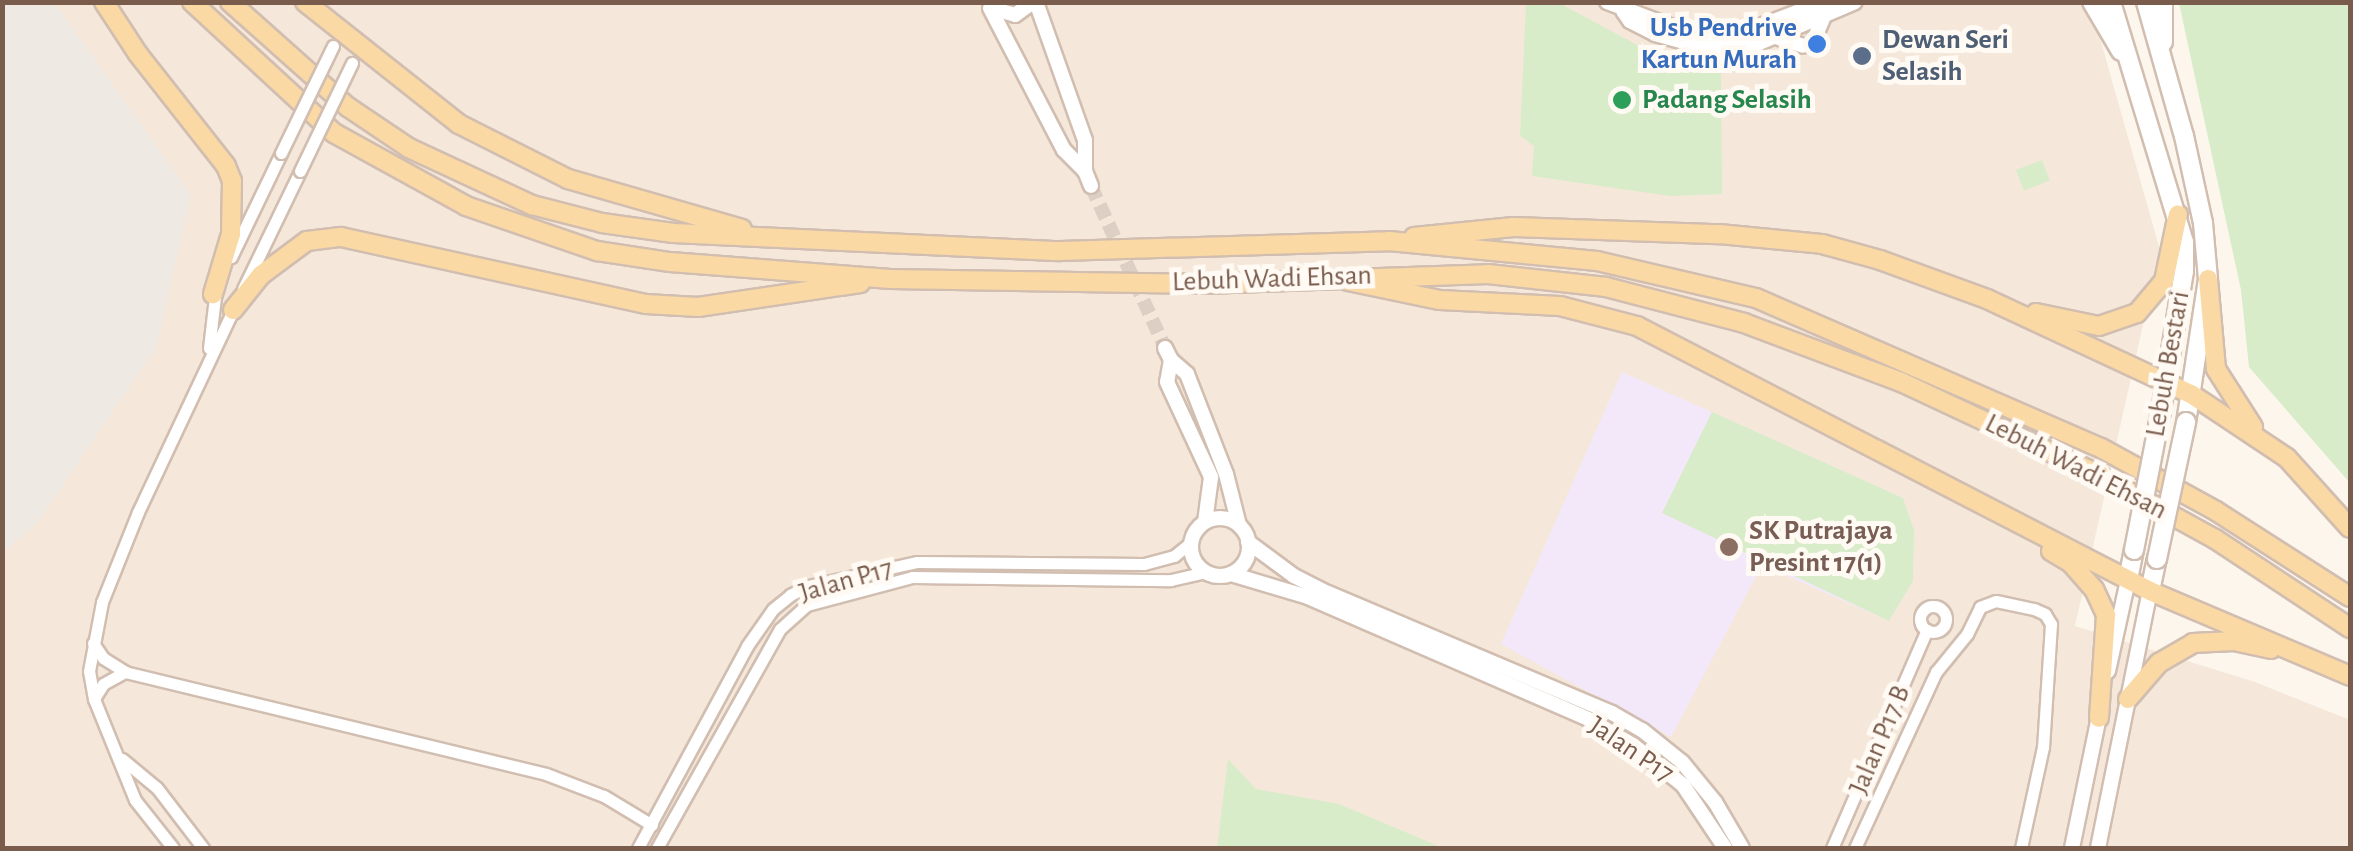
<!DOCTYPE html>
<style>
body{margin:0}
#map{position:relative;width:2353px;height:851px;overflow:hidden;background:#fdf6ec;font-family:"Alegreya Sans",sans-serif}
div>[style]{position:absolute}
[style*='--x']{left:calc(var(--x)*1px);top:calc(var(--y)*1px);width:calc(var(--w)*1px);rotate:calc(var(--a)*1deg)}
.residential>*{inset:0;background:#f5e8da}
.industrial>*{inset:0;background:#efe9e4}
.education>*{inset:0;background:#f3e8fa}
.green>*{inset:0;background:#d8ecc9;transform-origin:0 0}
.tertiary-tunnel>*{height:14px;margin-top:-7px;transform-origin:0;background:repeating-linear-gradient(90deg,#dcd0c4 0 14px,transparent 0 21px)}
.roads{filter:drop-shadow(2px 0 #d1beb0) drop-shadow(-2px 0 #d1beb0) drop-shadow(0 2px #d1beb0) drop-shadow(0 -2px #d1beb0)}
.minor>*{height:11px;margin:-5.5px;padding:0 5.5px;transform-origin:5.5px;border-radius:5.5px;background:#fff}
.minor>.ring{margin:-5.5px;padding:0;box-sizing:content-box;background:none;border:11px solid #fff;border-radius:50%}
.tertiary>*{height:14px;margin:-7px;padding:0 7px;transform-origin:7px;border-radius:7px;background:#fff}
.tertiary>.ring{margin:-7px;padding:0;box-sizing:content-box;background:none;border:14px solid #fff;border-radius:50%}
.secondary>*{height:18px;margin:-9px;padding:0 9px;transform-origin:9px;border-radius:9px;background:#fff}
.primary>*{height:18px;margin:-9px;padding:0 9px;transform-origin:9px;border-radius:9px;background:#fbd9a5}
.bridges{filter:drop-shadow(2px 0 #d1beb0) drop-shadow(-2px 0 #d1beb0) drop-shadow(0 2px #d1beb0) drop-shadow(0 -2px #d1beb0)}
.minor-bridge>*{height:11px;margin:-5.5px;padding:0 5.5px;transform-origin:5.5px;border-radius:5.5px;background:#fff}
.secondary-bridge>*{height:18px;margin:-9px;padding:0 9px;transform-origin:9px;border-radius:9px;background:#fff}
.dots>*{width:28px;height:28px;translate:-50% -50%;box-sizing:border-box;border:5px solid #fffaf3;border-radius:50%}
span{translate:-50% -50%;white-space:nowrap;text-align:center;line-height:1.15;-webkit-text-stroke:10px #fffaf3;paint-order:stroke}
.shop-label{font-size:28px;color:#366cbe;font-weight:700}
.right{translate:-100% -50%;text-align:right}
.service-label{font-size:28px;color:#4e5e75;font-weight:700}
.left{translate:0 -50%;text-align:left}
.leisure-label{font-size:28px;color:#27864d;font-weight:700}
.street-label{font-size:28px;color:#7a5c4d}
.education-label{font-size:28px;color:#785e54;font-weight:700}
.frame{position:absolute;inset:0;border:5px solid #7a5c4d;pointer-events:none}
</style>
<div id="map">
<div class="residential">
<i style="clip-path:polygon(2px 3px,2090px 3px,2160px 250px,2075px 626px,2255px 682px,2350px 720px,2350px 848px,3px 848px)"></i>
</div>
<div class="industrial">
<i style="clip-path:polygon(3px 2px,55px 3px,191px 195px,156px 348px,37px 523px,3px 552px)"></i>
</div>
<div class="education">
<i style="clip-path:polygon(1622px 372px,1903px 498px,1914px 530px,1913px 581px,1889px 621px,1762px 565px,1671px 737px,1501px 644px)"></i>
</div>
<div class="green">
<i style="clip-path:polygon(1526px 3px,1559px 3px,1654px 54px,1721px 64px,1722px 194px,1670px 196px,1532px 176px,1534px 146px,1520px 136px)"></i>
<i style="clip-path:polygon(2179px 3px,2350px 3px,2350px 483px,2249px 367px,2241px 290px)"></i>
<i style="left:2042px;top:160px;width:22px;height:28px;rotate:69deg"></i>
<i style="clip-path:polygon(1712px 412px,1903px 498px,1914px 530px,1913px 581px,1889px 621px,1662px 513px)"></i>
<i style="clip-path:polygon(1228px 759px,1256px 789px,1339px 804px,1443px 848px,1217px 848px)"></i>
</div>
<div class="tertiary-tunnel">
<i style="--x:1091;--y:186;--w:178;--a:65.4"></i>
</div>
<div class="roads">
<div class="minor">
<i style="--x:231;--y:257;--w:115;--a:-64.3"></i>
<i style="--x:243;--y:289;--w:131;--a:-64.2"></i>
<i style="--x:209;--y:348;--w:60;--a:-83.3"></i>
<i class="ring" style="left:1920px;top:606px;width:15px;height:15px"></i>
<i style="--x:93;--y:643;--w:18;--a:56"></i>
<i style="--x:103;--y:658;--w:26;--a:32"></i>
<i style="--x:125;--y:672;--w:433;--a:13.6"></i>
<i style="--x:546;--y:774;--w:62;--a:20.8"></i>
<i style="--x:604;--y:796;--w:56;--a:31.1"></i>
<i style="--x:95;--y:697;--w:15;--a:-58"></i>
<i style="--x:103;--y:684;--w:25;--a:-29"></i>
<i style="--x:122;--y:759;--w:45;--a:39.6"></i>
<i style="--x:157;--y:788;--w:76;--a:52.5"></i>
<i style="--x:173;--y:848;--w:61;--a:-128.4"></i>
<i style="--x:135;--y:800;--w:109;--a:-112.1"></i>
<i style="--x:94;--y:699;--w:28;--a:-100"></i>
<i style="--x:89;--y:671;--w:70;--a:-79.3"></i>
<i style="--x:102;--y:602;--w:97;--a:-68.2"></i>
<i style="--x:138;--y:512;--w:228;--a:-64.8"></i>
<i style="--x:638;--y:848;--w:230;--a:-61.6"></i>
<i style="--x:747;--y:646;--w:45;--a:-54.9"></i>
<i style="--x:773;--y:609;--w:22;--a:-39"></i>
<i style="--x:790;--y:595;--w:20;--a:-27"></i>
<i style="--x:808;--y:586;--w:112;--a:-12.4"></i>
<i style="--x:917;--y:562;--w:227;--a:0.5"></i>
<i style="--x:1144;--y:564;--w:31;--a:-15"></i>
<i style="--x:1174;--y:556;--w:22;--a:-39"></i>
<i style="--x:657;--y:848;--w:251;--a:-60.7"></i>
<i style="--x:780;--y:629;--w:36;--a:-42"></i>
<i style="--x:807;--y:605;--w:109;--a:-14.9"></i>
<i style="--x:912;--y:577;--w:259;--a:0.7"></i>
<i style="--x:1171;--y:580;--w:35;--a:-13"></i>
<i style="--x:1832;--y:848;--w:238;--a:-66.5"></i>
<i style="--x:1855;--y:848;--w:194;--a:-65.3"></i>
<i style="--x:1936;--y:672;--w:49;--a:-50.8"></i>
<i style="--x:1967;--y:634;--w:30;--a:-64"></i>
<i style="--x:1980;--y:607;--w:17;--a:-21"></i>
<i style="--x:1996;--y:601;--w:39;--a:12"></i>
<i style="--x:2034;--y:609;--w:12;--a:24"></i>
<i style="--x:2045;--y:614;--w:12;--a:59"></i>
<i style="--x:2051;--y:624;--w:123;--a:93.7"></i>
<i style="--x:2043;--y:747;--w:103;--a:102.3"></i>
</div>
<div class="tertiary">
<i style="--x:1036;--y:2;--w:146;--a:70.5"></i>
<i style="--x:1085;--y:140;--w:31;--a:90"></i>
<i style="--x:1607;--y:2;--w:85;--a:20.8"></i>
<i style="--x:1686;--y:32;--w:30;--a:9"></i>
<i style="--x:1716;--y:37;--w:26;--a:-9"></i>
<i style="--x:1742;--y:33;--w:87;--a:-20.9"></i>
<i style="--x:990;--y:8;--w:160;--a:62.5"></i>
<i style="--x:1064;--y:150;--w:30;--a:45"></i>
<i style="--x:1085;--y:171;--w:16;--a:68"></i>
<i style="--x:991;--y:8;--w:25;--a:16"></i>
<i style="--x:1015;--y:15;--w:22;--a:-36"></i>
<i style="--x:1623;--y:11;--w:12;--a:55"></i>
<i style="--x:1630;--y:21;--w:28;--a:27"></i>
<i style="--x:1655;--y:34;--w:49;--a:15.5"></i>
<i style="--x:1702;--y:47;--w:32;--a:2"></i>
<i style="--x:1734;--y:48;--w:25;--a:-11"></i>
<i style="--x:1759;--y:43;--w:104;--a:-23.1"></i>
<i style="--x:1776;--y:37;--w:28;--a:18"></i>
<i style="--x:1813;--y:42;--w:28;--a:-67"></i>
<i style="--x:1165;--y:348;--w:13;--a:63"></i>
<i style="--x:1171;--y:360;--w:21;--a:41"></i>
<i style="--x:1187;--y:374;--w:107;--a:68.7"></i>
<i style="--x:1226;--y:474;--w:53;--a:75.7"></i>
<i style="--x:1171;--y:360;--w:22;--a:100"></i>
<i style="--x:1167;--y:382;--w:105;--a:65.1"></i>
<i style="--x:1211;--y:477;--w:45;--a:97.6"></i>
<i class="ring" style="left:1191px;top:518px;width:44px;height:44px"></i>
<i style="--x:1248;--y:542;--w:57;--a:36.5"></i>
<i style="--x:1294;--y:576;--w:38;--a:27"></i>
<i style="--x:1328;--y:593;--w:308;--a:22.9"></i>
<i style="--x:1612;--y:713;--w:34;--a:30"></i>
<i style="--x:1642;--y:730;--w:51;--a:38.7"></i>
<i style="--x:1682;--y:762;--w:52;--a:50.5"></i>
<i style="--x:1715;--y:802;--w:53;--a:59.6"></i>
<i style="--x:1231;--y:574;--w:80;--a:16.6"></i>
<i style="--x:1308;--y:597;--w:305;--a:23.5"></i>
<i style="--x:1588;--y:719;--w:52;--a:30"></i>
<i style="--x:1633;--y:745;--w:64;--a:38.7"></i>
<i style="--x:1683;--y:785;--w:76;--a:56.3"></i>
<i style="--x:2108;--y:671;--w:93;--a:-77.6"></i>
<i style="--x:2072;--y:848;--w:139;--a:-78.4"></i>
<i style="--x:2098;--y:848;--w:262;--a:-78.6"></i>
</div>
<div class="secondary">
<i style="--x:2092;--y:2;--w:57;--a:59.4"></i>
<i style="--x:2111;--y:2;--w:251;--a:73.1"></i>
<i style="--x:2184;--y:242;--w:29;--a:90"></i>
<i style="--x:2184;--y:271;--w:142;--a:99.3"></i>
<i style="--x:2146;--y:2;--w:139;--a:74.2"></i>
<i style="--x:2184;--y:136;--w:89;--a:77.7"></i>
<i style="--x:2203;--y:223;--w:56;--a:84.9"></i>
<i style="--x:2208;--y:279;--w:145;--a:98.7"></i>
<i style="--x:2163;--y:2;--w:40;--a:90"></i>
<i style="--x:2128;--y:580;--w:31;--a:-79"></i>
<i style="--x:2150;--y:591;--w:33;--a:-78"></i>
</div>
<div class="primary">
<i style="--x:104;--y:2;--w:62;--a:56.8"></i>
<i style="--x:138;--y:54;--w:142;--a:51.8"></i>
<i style="--x:226;--y:166;--w:16;--a:68"></i>
<i style="--x:232;--y:181;--w:53;--a:91.1"></i>
<i style="--x:231;--y:234;--w:63;--a:106.7"></i>
<i style="--x:192;--y:2;--w:193;--a:42.7"></i>
<i style="--x:334;--y:133;--w:151;--a:28.9"></i>
<i style="--x:466;--y:206;--w:139;--a:19"></i>
<i style="--x:597;--y:251;--w:74;--a:8.6"></i>
<i style="--x:670;--y:262;--w:221;--a:4.4"></i>
<i style="--x:890;--y:279;--w:315;--a:0.9"></i>
<i style="--x:1205;--y:284;--w:283;--a:-2"></i>
<i style="--x:1488;--y:274;--w:119;--a:6.3"></i>
<i style="--x:1606;--y:287;--w:143;--a:14.6"></i>
<i style="--x:1744;--y:323;--w:168;--a:20.6"></i>
<i style="--x:1901;--y:382;--w:210;--a:25.1"></i>
<i style="--x:2091;--y:471;--w:141;--a:28.7"></i>
<i style="--x:2215;--y:539;--w:162;--a:33.4"></i>
<i style="--x:230;--y:2;--w:158;--a:41.7"></i>
<i style="--x:348;--y:107;--w:73;--a:33.9"></i>
<i style="--x:409;--y:148;--w:136;--a:24.9"></i>
<i style="--x:532;--y:205;--w:72;--a:14.4"></i>
<i style="--x:602;--y:223;--w:72;--a:8"></i>
<i style="--x:673;--y:233;--w:387;--a:2.7"></i>
<i style="--x:1060;--y:251;--w:329;--a:-1.7"></i>
<i style="--x:1389;--y:241;--w:209;--a:5.5"></i>
<i style="--x:1597;--y:261;--w:163;--a:13.1"></i>
<i style="--x:1756;--y:298;--w:376;--a:23.5"></i>
<i style="--x:2101;--y:448;--w:131;--a:28.7"></i>
<i style="--x:2216;--y:511;--w:159;--a:32.7"></i>
<i style="--x:305;--y:2;--w:196;--a:38.4"></i>
<i style="--x:459;--y:124;--w:122;--a:26.8"></i>
<i style="--x:568;--y:179;--w:181;--a:16"></i>
<i style="--x:1414;--y:237;--w:100;--a:-5.7"></i>
<i style="--x:1514;--y:227;--w:205;--a:2"></i>
<i style="--x:1719;--y:234;--w:103;--a:5.5"></i>
<i style="--x:1822;--y:244;--w:60;--a:15.4"></i>
<i style="--x:1880;--y:260;--w:114;--a:20"></i>
<i style="--x:1987;--y:299;--w:225;--a:25"></i>
<i style="--x:2191;--y:394;--w:115;--a:33.7"></i>
<i style="--x:2287;--y:458;--w:94;--a:48"></i>
<i style="--x:2208;--y:279;--w:90;--a:84.9"></i>
<i style="--x:2216;--y:369;--w:69;--a:57.5"></i>
<i style="--x:1348;--y:281;--w:94;--a:11.7"></i>
<i style="--x:1440;--y:300;--w:120;--a:2.9"></i>
<i style="--x:1560;--y:306;--w:80;--a:14.6"></i>
<i style="--x:1637;--y:326;--w:577;--a:27.32"></i>
<i style="--x:2150;--y:591;--w:217;--a:23"></i>
<i style="--x:233;--y:310;--w:45;--a:-51.3"></i>
<i style="--x:261;--y:275;--w:57;--a:-36.5"></i>
<i style="--x:307;--y:241;--w:34;--a:-7"></i>
<i style="--x:341;--y:237;--w:312;--a:12.4"></i>
<i style="--x:646;--y:304;--w:52;--a:3.3"></i>
<i style="--x:698;--y:307;--w:164;--a:-8.4"></i>
<i style="--x:2036;--y:313;--w:64;--a:11.7"></i>
<i style="--x:2099;--y:326;--w:40;--a:-18.9"></i>
<i style="--x:2137;--y:313;--w:42;--a:-49.8"></i>
<i style="--x:2164;--y:281;--w:68;--a:-78.2"></i>
<i style="--x:2051;--y:551;--w:23;--a:31"></i>
<i style="--x:2071;--y:563;--w:35;--a:49"></i>
<i style="--x:2094;--y:589;--w:29;--a:65"></i>
<i style="--x:2106;--y:615;--w:103;--a:93.9"></i>
<i style="--x:2128;--y:699;--w:48;--a:-49.3"></i>
<i style="--x:2159;--y:663;--w:39;--a:-30"></i>
<i style="--x:2193;--y:643;--w:41;--a:-2.8"></i>
<i style="--x:2234;--y:641;--w:38;--a:12"></i>
</div>
</div>
<div class="bridges">
<div class="minor-bridge">
<i style="--x:281;--y:153;--w:119;--a:-64.1"></i>
<i style="--x:300;--y:171;--w:120;--a:-64.3"></i>
</div>
<div class="secondary-bridge">
<i style="--x:2134;--y:550;--w:142;--a:-79"></i>
<i style="--x:2157;--y:559;--w:140;--a:-78"></i>
</div>
</div>
<div class="dots">
<i style="left:1817px;top:44px;background:#3f7fe0"></i>
<i style="left:1862px;top:56px;background:#5c6f8a"></i>
<i style="left:1622px;top:100px;background:#2e9e5b"></i>
<i style="left:1729px;top:547px;background:#8d6e63"></i>
</div>
<div class="shop-label">
<span class="right" style="left:1797px;top:44px">Usb Pendrive<br>Kartun Murah</span>
</div>
<div class="service-label">
<span class="left" style="left:1882px;top:56px">Dewan Seri<br>Selasih</span>
</div>
<div class="leisure-label">
<span class="left" style="left:1642px;top:100px">Padang Selasih</span>
</div>
<div class="street-label">
<span style="left:1272px;top:279px;rotate:-2deg">Lebuh Wadi Ehsan</span>
<span style="left:2168px;top:364px;rotate:-80deg">Lebuh Bestari</span>
<span style="left:2076px;top:467px;rotate:27deg">Lebuh Wadi Ehsan</span>
<span style="left:846px;top:581px;rotate:-16deg">Jalan P17</span>
<span style="left:1880px;top:740px;rotate:-67deg">Jalan P17 B</span>
<span style="left:1631px;top:750px;rotate:34deg">Jalan P17</span>
</div>
<div class="education-label">
<span class="left" style="left:1749px;top:547px">SK Putrajaya<br>Presint 17(1)</span>
</div>
<div class="frame"></div>
</div>
